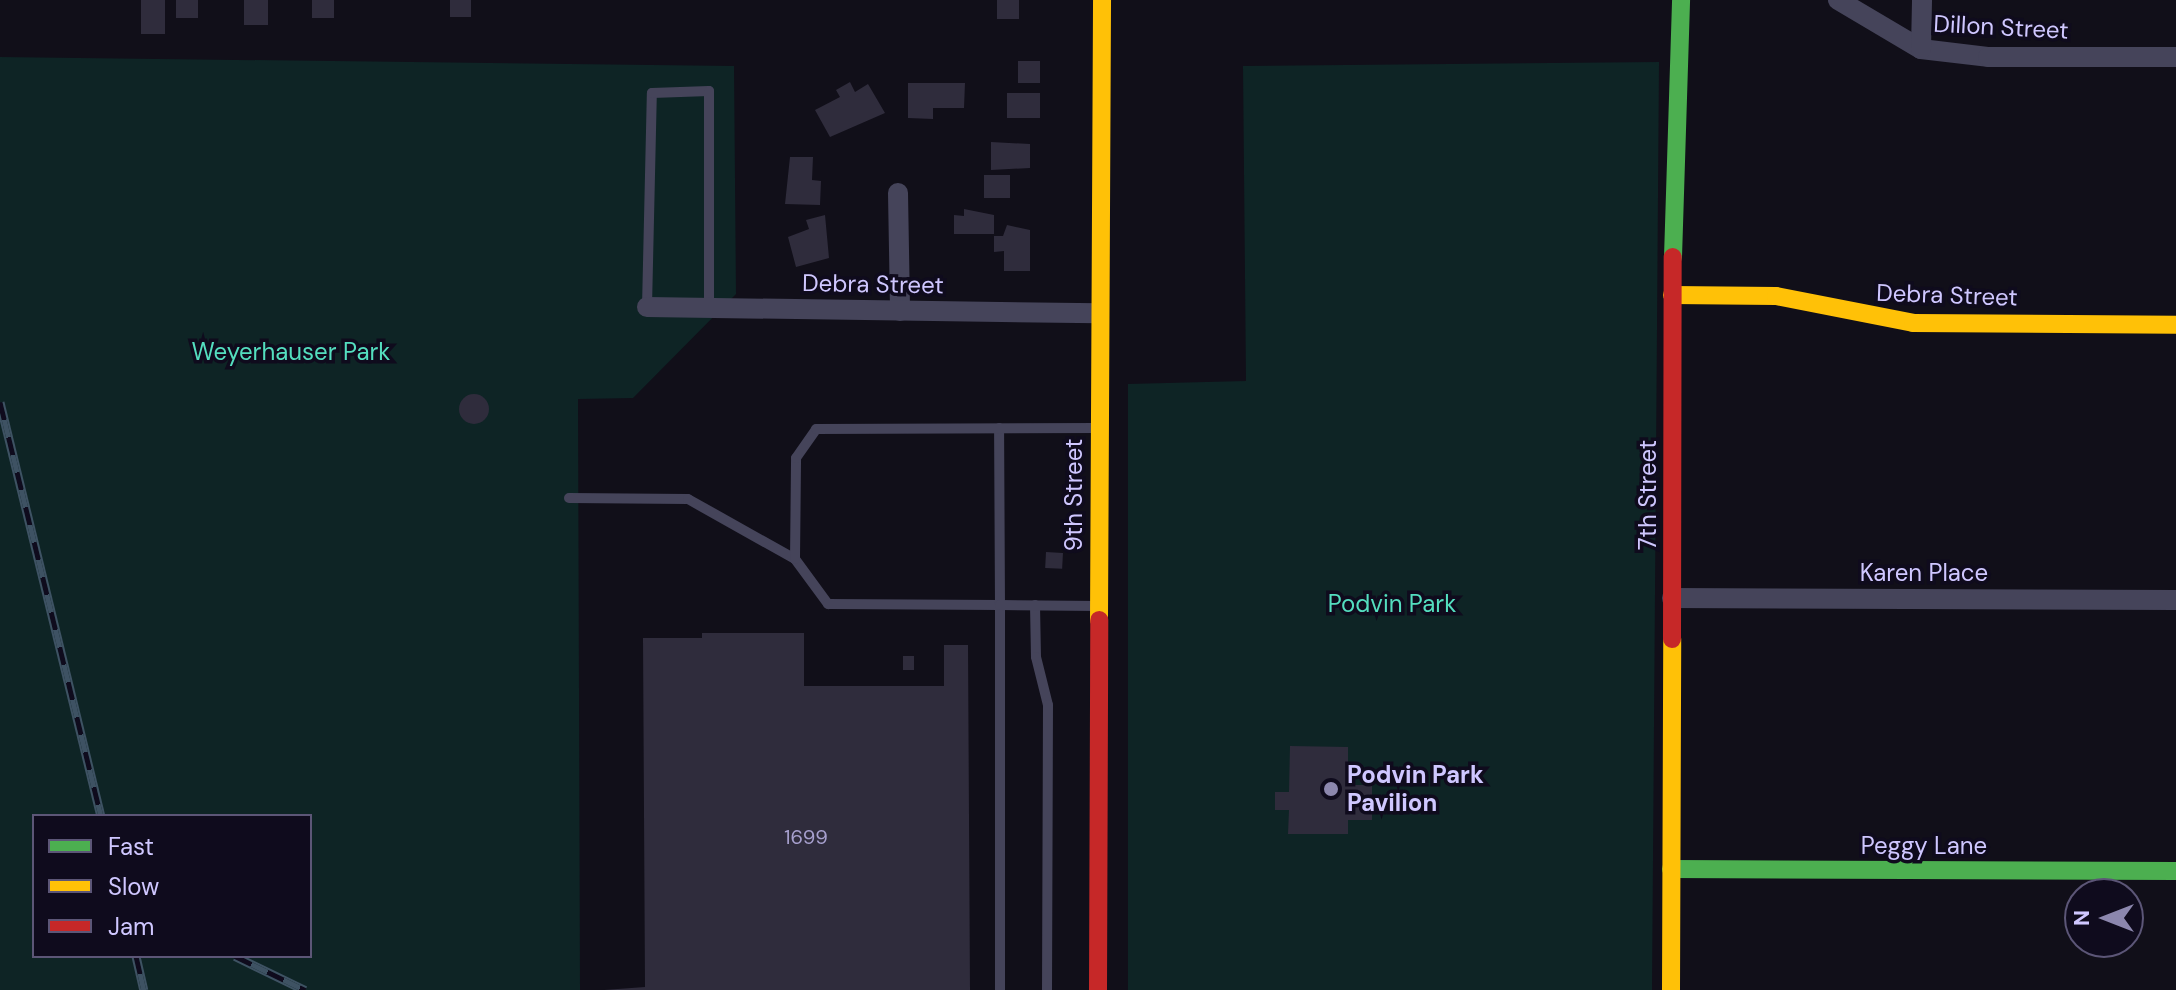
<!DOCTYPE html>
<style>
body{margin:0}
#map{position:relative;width:2176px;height:990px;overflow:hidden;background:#110f19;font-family:"DM Sans",sans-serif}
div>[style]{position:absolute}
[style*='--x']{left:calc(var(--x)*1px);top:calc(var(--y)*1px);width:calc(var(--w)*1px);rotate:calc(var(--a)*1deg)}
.green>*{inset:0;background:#0e2425}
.building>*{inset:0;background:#2f2c3c;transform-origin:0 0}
.round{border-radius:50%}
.lane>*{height:10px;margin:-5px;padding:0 5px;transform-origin:5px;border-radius:5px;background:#45445a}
.street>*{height:20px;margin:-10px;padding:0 10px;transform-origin:10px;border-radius:10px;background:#45445a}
.fast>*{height:18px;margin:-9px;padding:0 9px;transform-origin:9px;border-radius:9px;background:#4caf50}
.slow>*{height:18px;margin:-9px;padding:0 9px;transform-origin:9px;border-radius:9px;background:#ffc107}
.jam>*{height:18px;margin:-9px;padding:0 9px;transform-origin:9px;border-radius:9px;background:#c62828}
.rail>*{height:9px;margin-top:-4.5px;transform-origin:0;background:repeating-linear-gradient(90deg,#0f0b1d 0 18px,#3e5263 0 36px);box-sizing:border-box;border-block:2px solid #3e5263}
.dots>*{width:22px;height:22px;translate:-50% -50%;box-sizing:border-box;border:4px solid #0f0b1d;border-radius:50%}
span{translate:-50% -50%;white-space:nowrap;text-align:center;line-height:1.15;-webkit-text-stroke:7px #0f0b1d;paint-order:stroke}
.number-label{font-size:20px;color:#a7a0ce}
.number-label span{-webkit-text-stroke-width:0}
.street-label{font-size:24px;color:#cfc7ff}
.park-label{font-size:24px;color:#54debf}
.poi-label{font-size:24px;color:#cfc7ff;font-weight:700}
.left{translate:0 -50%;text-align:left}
.legend{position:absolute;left:32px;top:814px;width:280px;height:144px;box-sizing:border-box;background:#0f0b1d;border:2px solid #5c5677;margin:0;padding:10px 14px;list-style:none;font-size:24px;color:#cfc7ff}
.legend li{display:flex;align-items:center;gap:16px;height:40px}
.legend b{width:40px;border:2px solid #5c5677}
.north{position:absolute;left:2064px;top:878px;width:80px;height:80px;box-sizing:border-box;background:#0f0b1d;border:2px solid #5c5677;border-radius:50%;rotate:270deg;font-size:22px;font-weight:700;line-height:32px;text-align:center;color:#cfc7ff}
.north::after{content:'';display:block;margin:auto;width:28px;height:36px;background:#8c87ae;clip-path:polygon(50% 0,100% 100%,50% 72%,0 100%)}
</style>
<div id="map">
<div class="green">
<i style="clip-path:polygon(evenodd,0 57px,734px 66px,736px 294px,633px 398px,578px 399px,580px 990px,0 990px,0 57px,34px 816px,310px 816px,310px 956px,34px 956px,34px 816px)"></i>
<i style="clip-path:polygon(1659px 62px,1652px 990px,1128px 990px,1128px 384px,1246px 381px,1243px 66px)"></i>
</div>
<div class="building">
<i style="left:141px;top:0;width:24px;height:34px"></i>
<i style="left:176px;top:0;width:22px;height:18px"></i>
<i style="left:244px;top:0;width:24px;height:25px"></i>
<i style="left:312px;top:0;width:22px;height:18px"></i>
<i style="left:450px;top:0;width:21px;height:17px"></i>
<i style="left:997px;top:0;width:22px;height:19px"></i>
<i style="left:1018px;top:61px;width:22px;height:22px"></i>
<i style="clip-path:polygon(850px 82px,855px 92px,868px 84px,885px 113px,830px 137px,815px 110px,840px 97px,836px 90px)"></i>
<i style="clip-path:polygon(908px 83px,965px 83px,964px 108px,933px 108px,933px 119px,908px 118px)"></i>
<i style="left:1007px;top:93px;width:33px;height:25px"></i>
<i style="clip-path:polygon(991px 142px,1030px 144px,1030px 168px,991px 170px)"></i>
<i style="clip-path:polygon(790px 157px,813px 157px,812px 180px,821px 181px,820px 205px,785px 204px)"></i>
<i style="left:984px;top:175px;width:26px;height:23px"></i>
<i style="clip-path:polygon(964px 209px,994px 215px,994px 234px,954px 234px,954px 215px,964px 216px)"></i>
<i style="clip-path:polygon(825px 215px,829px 258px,796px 267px,788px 237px,809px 229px,806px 220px)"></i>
<i style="clip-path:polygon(1007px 225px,1030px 230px,1030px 271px,1004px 271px,1004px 251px,994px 252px,994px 236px,1003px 236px)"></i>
<i class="round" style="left:459px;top:394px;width:30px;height:30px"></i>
<i style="left:1046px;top:552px;width:17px;height:16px;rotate:3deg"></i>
<i style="clip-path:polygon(702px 633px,804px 633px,804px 686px,944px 686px,944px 645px,968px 645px,970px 990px,604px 990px,645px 987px,643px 638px,702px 638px)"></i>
<i style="left:903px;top:656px;width:11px;height:14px"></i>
<i style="clip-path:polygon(1290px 746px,1348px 747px,1348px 785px,1372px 785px,1372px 820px,1348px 820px,1348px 834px,1288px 834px,1289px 810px,1275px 810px,1275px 792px,1289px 792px)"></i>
</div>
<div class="lane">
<i style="--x:647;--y:307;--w:214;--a:-88.7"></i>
<i style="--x:652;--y:93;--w:57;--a:-2"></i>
<i style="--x:709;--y:91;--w:217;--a:90"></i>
<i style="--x:569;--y:498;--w:119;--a:0.5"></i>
<i style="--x:688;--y:499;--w:123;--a:29.3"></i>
<i style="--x:795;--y:559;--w:56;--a:53.7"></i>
<i style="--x:828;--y:604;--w:172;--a:0.3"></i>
<i style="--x:1000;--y:605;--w:177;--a:-90.3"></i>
<i style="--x:795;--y:559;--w:101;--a:-89.4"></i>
<i style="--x:796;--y:458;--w:35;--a:-55"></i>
<i style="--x:816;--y:429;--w:282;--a:-0.2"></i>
<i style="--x:1035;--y:605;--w:52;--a:88.9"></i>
<i style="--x:1036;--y:657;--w:49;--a:76"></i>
<i style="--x:1048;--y:705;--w:285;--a:90.2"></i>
<i style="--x:1000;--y:990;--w:385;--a:-90"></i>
<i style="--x:1000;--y:605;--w:98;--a:0.6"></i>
</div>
<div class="street">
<i style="--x:1838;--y:0;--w:96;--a:30.6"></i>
<i style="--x:1921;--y:49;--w:67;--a:6.8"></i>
<i style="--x:1988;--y:57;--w:188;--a:0"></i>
<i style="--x:1921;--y:49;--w:49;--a:-88.8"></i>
<i style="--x:898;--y:193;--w:118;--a:89"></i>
<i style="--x:647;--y:307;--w:452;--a:0.8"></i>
<i style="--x:1672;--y:598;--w:504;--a:0.23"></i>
</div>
<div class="fast">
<i style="--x:1673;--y:257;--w:257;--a:-88.2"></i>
<i style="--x:1671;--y:869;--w:505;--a:0.23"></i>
</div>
<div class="slow">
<i style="--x:1672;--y:295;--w:104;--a:0.6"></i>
<i style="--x:1776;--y:296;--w:140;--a:11.1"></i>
<i style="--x:1913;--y:323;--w:263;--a:0.4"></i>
<i style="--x:1099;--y:620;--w:620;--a:-89.72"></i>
<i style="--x:1671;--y:990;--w:351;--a:-89.8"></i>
</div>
<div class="jam">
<i style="--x:1672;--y:639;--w:382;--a:-89.9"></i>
<i style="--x:1098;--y:990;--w:370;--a:-89.8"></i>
</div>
<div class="rail">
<i style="--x:0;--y:402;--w:426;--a:76.3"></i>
<i style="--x:136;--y:956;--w:35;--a:77"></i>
<i style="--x:235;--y:956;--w:78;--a:25.9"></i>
</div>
<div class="dots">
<i style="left:1331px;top:789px;background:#8c87ae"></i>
</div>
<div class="number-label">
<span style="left:806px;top:837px">1699</span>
</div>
<div class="street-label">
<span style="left:2001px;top:27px;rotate:3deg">Dillon Street</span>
<span style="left:873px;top:284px;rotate:1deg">Debra Street</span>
<span style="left:1947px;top:295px;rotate:2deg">Debra Street</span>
<span style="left:1074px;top:495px;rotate:-90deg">9th Street</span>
<span style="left:1648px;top:495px;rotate:-90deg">7th Street</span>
<span style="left:1924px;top:573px">Karen Place</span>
<span style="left:1924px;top:846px">Peggy Lane</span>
</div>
<div class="park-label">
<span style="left:291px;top:352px">Weyerhauser Park</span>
<span style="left:1392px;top:604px">Podvin Park</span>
</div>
<div class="poi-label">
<span class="left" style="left:1347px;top:789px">Podvin Park<br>Pavilion</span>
</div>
<ul class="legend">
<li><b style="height:10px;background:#4caf50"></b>Fast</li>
<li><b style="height:10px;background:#ffc107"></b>Slow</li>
<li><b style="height:10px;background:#c62828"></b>Jam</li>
</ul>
<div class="north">N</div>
</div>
